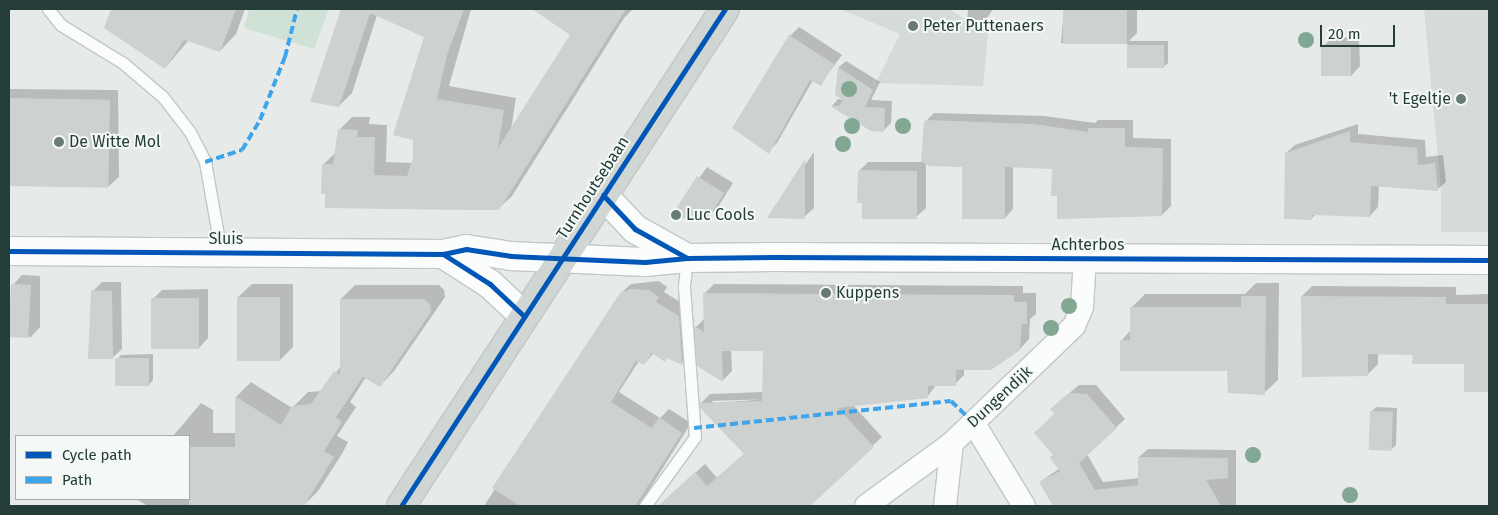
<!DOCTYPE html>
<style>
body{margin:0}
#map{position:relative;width:1498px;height:515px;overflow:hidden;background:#e6eae8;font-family:"Fira Sans",sans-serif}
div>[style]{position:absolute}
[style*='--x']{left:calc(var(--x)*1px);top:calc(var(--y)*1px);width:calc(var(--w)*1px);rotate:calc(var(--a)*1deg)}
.built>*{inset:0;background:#d4dbd8}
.green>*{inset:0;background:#d0e2d6}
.shadow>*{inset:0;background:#0003}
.building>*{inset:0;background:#cdd1d0;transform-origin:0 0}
.roads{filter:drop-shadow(1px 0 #c3c7c5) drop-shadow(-1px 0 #c3c7c5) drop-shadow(0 1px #c3c7c5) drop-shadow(0 -1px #c3c7c5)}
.lane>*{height:11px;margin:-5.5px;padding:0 5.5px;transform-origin:5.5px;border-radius:5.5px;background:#fbfcfc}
.street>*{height:22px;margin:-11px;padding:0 11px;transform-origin:11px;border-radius:11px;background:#fbfcfc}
.secondary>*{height:28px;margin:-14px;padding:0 14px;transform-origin:14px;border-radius:14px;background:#fbfcfc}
.primary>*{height:28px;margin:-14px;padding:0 14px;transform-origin:14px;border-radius:14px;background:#cfd6d4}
.quiet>*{height:4px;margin-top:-2px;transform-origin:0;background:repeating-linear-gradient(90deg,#3ea4ec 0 8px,transparent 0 12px)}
.cycleway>*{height:5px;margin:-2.5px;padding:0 2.5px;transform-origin:2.5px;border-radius:2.5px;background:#0057b8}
.trees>*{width:16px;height:16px;margin:-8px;border-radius:50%;background:#82a793}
.dots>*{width:14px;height:14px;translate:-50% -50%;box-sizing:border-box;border:2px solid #f4f9f7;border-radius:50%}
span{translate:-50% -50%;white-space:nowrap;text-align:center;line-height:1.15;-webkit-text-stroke:4px #f4f9f7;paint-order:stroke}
.poi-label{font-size:16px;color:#243d38}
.left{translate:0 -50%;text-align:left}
.right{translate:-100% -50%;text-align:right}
.street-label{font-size:16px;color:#243d38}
.frame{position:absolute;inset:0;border:10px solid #243d38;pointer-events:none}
.legend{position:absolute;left:15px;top:435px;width:175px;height:65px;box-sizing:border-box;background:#f4f9f7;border:1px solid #a1aeab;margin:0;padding:6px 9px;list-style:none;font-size:15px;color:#243d38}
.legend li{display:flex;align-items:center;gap:10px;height:25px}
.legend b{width:25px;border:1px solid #a1aeab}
.scale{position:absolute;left:1320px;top:25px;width:75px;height:22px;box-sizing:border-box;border:2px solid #243d38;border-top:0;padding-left:6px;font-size:15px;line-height:18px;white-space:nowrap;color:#243d38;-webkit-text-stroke:4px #f4f9f7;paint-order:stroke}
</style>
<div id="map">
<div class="built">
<i style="clip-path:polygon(840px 9px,949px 9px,988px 34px,983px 86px,876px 83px,900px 34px)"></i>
<i style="clip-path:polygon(1424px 9px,1489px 9px,1489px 232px,1441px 232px,1441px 190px)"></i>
</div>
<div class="green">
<i style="clip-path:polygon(249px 9px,329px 9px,314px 49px,244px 28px)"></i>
</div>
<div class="shadow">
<i style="clip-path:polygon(112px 9px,245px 9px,236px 34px,220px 51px,189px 40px,165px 68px,106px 27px)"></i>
<i style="clip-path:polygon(342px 9px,379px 9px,352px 93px,339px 106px,311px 101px)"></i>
<i style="clip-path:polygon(411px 9px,471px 9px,449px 86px,516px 98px,511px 130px,572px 34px,534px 9px,633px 9px,624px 18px,512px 196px,498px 209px,324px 164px,336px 152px,339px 130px,352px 117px,370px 117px,369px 124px,387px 125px,386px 162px,413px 163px,426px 36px,405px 27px)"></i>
<i style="clip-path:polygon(968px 9px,993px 9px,983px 24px,967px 23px)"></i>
<i style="clip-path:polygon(1064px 9px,1137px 9px,1137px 33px,1129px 41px,1168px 41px,1168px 63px,1163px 67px,1127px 66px,1128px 44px,1061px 43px)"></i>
<i style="clip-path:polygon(799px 27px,842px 55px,820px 84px,813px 80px,777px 143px,768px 152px,790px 36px)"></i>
<i style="clip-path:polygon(1359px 37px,1360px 66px,1351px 76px,1322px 47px,1332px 38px)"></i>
<i style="clip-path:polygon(846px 61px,880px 82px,871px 100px,892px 101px,891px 123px,884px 130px,872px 130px,832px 106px,838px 99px,844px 100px,836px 95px,839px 67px)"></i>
<i style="clip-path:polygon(9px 89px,118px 90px,119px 177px,109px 186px,9px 185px)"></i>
<i style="clip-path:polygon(934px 113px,1044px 116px,1095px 123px,1098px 120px,1133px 120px,1133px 138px,1171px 139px,1171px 206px,1162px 215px,1058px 195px,1053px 168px,1013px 166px,1013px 209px,1005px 218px,963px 166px,926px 163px,926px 208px,916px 217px,863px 202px,859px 171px,868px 162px,923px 162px,925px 122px)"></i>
<i style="clip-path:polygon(1358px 124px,1358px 134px,1425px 140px,1426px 157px,1443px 155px,1446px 182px,1437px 190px,1379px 186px,1378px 207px,1370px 216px,1316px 214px,1311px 219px,1286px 153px,1295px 145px)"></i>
<i style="clip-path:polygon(814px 152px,814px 208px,804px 217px,769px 217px)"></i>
<i style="clip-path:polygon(707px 167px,733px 183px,718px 207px,708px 217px,672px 217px)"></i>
<i style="clip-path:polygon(22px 275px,40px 276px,40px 327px,31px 337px,10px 337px,9px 392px,9px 319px,12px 319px,13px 285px)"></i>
<i style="clip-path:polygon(659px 281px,667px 287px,664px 292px,688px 307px,691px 354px,682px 363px,668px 357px,665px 360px,654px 353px,644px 364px,639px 361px,619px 392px,660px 418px,669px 409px,691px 423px,639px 506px,484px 506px,621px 293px,631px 284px)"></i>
<i style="clip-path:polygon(102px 282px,121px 282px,122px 349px,112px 358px,89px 358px,93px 291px)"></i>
<i style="clip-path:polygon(1256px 283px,1279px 283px,1278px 380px,1264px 393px,1229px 369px,1121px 341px,1131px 330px,1132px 307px,1145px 294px,1245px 294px)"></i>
<i style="clip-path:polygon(252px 284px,293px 284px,293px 347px,279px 361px,238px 297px)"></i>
<i style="clip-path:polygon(evenodd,714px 284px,1023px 286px,1023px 293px,1036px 293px,1036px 314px,1030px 319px,1029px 339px,1020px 349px,964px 369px,964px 375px,955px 384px,937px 384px,927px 397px,853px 405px,882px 437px,807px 506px,659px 506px,705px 464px,717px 478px,745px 453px,701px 403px,710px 394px,763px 392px,764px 350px,731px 349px,732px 371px,723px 380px,699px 366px,696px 327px,705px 318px,705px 293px,714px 284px,768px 399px,714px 403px,711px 401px,768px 399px)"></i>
<i style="clip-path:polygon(355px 285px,439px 285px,444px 290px,445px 297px,394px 371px,380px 386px,366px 377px,350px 402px,356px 407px,337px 436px,348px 442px,342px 454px,318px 491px,304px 505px,298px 502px,295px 506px,148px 506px,136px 499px,189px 499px,189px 436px,173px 436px,201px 403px,213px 410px,213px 433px,236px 433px,237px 396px,251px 382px,292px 408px,308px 392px,322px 391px,341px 366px,341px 299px)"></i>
<i style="clip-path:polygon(1312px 286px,1456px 287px,1456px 295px,1489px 294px,1489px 391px,1465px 391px,1465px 363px,1414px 354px,1378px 353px,1378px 364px,1367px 375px,1302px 296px)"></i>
<i style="clip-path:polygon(208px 289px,208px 338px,199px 348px,153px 299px,162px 290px)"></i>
<i style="clip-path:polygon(153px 354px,153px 380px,149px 385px,116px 360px,121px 355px)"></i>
<i style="clip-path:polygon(1079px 385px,1096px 385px,1125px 419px,1087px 454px,1103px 482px,1139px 478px,1139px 457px,1148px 449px,1236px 450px,1236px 506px,1262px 506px,1076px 506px,1073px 501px,1066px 506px,1054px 506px,1040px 482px,1060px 468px,1051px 457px,1054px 454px,1056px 414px,1060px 401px)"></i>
<i style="clip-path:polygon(1376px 407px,1397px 408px,1396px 445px,1392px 449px,1371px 412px)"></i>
</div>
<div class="building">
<i style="clip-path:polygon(111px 9px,236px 9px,220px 52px,184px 40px,165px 69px,104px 28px)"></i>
<i style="clip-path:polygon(341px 9px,464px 9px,447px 55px,437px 99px,504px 110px,498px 148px,570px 35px,532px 9px,626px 9px,499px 210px,467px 210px,325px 208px,325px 194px,321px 194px,322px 164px,333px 164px,338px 129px,358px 130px,357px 137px,375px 137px,374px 175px,407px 176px,413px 158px,413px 140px,393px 135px,424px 37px,370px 13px,339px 107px,310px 102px)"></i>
<i style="left:1063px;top:9px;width:64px;height:35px"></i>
<i style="clip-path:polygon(789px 35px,834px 64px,821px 86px,810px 80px,769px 154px,732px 128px)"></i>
<i style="left:1127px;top:45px;width:37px;height:23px"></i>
<i style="left:1321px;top:46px;width:30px;height:30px"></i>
<i style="clip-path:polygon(838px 67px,873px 90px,865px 107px,885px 108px,884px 132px,871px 131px,830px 106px,839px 106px,843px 100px,835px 95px)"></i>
<i style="left:9px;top:98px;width:101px;height:88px;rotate:1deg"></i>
<i style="clip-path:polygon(927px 120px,1034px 124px,1088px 132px,1088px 128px,1125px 128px,1125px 147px,1163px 148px,1162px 216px,1057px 219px,1057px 196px,1051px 196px,1052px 169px,1005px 167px,1005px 219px,962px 219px,962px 167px,929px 166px,921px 161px,924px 122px)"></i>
<i style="clip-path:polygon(1350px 131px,1350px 142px,1417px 148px,1418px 165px,1435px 163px,1438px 191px,1371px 186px,1370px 217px,1312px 215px,1312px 220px,1284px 219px,1285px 153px)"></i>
<i style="clip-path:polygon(805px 159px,805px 219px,767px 218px)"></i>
<i style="clip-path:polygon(858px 170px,917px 171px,917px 219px,862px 219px,862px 203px,857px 203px)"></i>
<i style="clip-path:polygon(697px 176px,724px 193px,709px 218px,670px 218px)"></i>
<i style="left:11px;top:284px;width:20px;height:53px;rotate:3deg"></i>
<i style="clip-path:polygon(631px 289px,649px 290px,659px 297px,656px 302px,679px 316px,682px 365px,667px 358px,665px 362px,652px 353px,644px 365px,636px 361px,611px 402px,652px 428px,659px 417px,682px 433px,635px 506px,520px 506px,492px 488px,620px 293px)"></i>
<i style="clip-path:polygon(91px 290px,112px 291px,113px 359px,88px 359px)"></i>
<i style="clip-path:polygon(703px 293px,1014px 295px,1014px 302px,1027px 302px,1027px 324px,1022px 324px,1020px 350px,991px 370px,956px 370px,956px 386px,928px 386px,928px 398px,838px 408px,874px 447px,810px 506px,658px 506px,695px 472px,707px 486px,744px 454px,700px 408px,700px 403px,762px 401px,763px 351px,722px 351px,723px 382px,697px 366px,694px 326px,704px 332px)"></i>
<i style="clip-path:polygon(1241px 296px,1266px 296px,1265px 395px,1228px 393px,1227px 371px,1120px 371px,1120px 340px,1130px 340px,1130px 307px,1241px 307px)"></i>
<i style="clip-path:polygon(1301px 296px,1446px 297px,1446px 304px,1489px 304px,1489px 392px,1464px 392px,1464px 364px,1412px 364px,1413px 355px,1368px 354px,1368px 376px,1302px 377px)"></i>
<i style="left:237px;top:297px;width:43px;height:64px"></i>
<i style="left:199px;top:298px;width:51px;height:48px;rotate:90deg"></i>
<i style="clip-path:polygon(340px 299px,424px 299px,430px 304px,431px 312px,380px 387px,363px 377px,336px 417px,342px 422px,324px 451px,334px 457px,304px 506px,189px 506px,189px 447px,235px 447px,235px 396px,281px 425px,292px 406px,311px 404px,334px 371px,340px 375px)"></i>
<i style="left:149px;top:358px;width:28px;height:34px;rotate:90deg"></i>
<i style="clip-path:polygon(1069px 393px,1087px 394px,1117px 428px,1079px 463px,1095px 490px,1138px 485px,1138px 457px,1228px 458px,1228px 478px,1206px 480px,1221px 506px,1053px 506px,1039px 482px,1060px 471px,1049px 457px,1054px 456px,1034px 433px,1054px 414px,1050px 409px)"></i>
<i style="left:1370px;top:411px;width:23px;height:39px;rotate:2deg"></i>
</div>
<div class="roads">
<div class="lane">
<i style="--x:48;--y:9;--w:21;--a:51"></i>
<i style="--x:61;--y:25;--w:73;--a:31.5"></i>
<i style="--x:123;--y:63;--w:52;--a:40.4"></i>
<i style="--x:163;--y:97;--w:44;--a:52.4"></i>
<i style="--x:190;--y:132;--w:34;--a:63"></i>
<i style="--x:205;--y:162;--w:91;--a:79.9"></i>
<i style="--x:645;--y:506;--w:85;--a:-54.1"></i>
<i style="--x:695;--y:437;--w:151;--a:-94.2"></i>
<i style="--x:684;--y:286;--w:28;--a:-84"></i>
</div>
<div class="street">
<i style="--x:973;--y:422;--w:98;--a:58.7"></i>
<i style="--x:866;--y:506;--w:107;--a:-36.2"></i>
<i style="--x:952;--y:443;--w:169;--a:-43.8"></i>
<i style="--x:1074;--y:326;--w:21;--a:-67"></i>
<i style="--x:1082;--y:307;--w:49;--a:-86.5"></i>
<i style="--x:945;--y:506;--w:63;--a:-83.7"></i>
</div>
<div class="secondary">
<i style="--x:603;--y:195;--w:47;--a:46.7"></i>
<i style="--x:635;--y:229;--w:60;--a:29.1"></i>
<i style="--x:9;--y:251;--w:434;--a:0.4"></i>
<i style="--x:443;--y:254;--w:24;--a:-12"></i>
<i style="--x:466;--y:249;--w:46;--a:8.8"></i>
<i style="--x:511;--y:256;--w:134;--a:2.6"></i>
<i style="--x:645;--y:262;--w:42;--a:-5.4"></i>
<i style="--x:687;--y:258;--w:87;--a:-0.7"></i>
<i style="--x:774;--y:257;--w:715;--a:0.24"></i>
<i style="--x:443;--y:254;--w:56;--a:32.6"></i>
<i style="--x:490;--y:284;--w:47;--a:43.3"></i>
</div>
<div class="primary">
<i style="--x:401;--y:506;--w:593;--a:-56.9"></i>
</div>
</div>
<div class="quiet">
<i style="--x:205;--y:162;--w:39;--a:-18"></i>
<i style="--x:242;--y:150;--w:35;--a:-59"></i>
<i style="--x:260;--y:120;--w:68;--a:-68.4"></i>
<i style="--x:285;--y:57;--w:49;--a:-76"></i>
<i style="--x:694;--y:428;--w:258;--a:-6"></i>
<i style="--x:951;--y:401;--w:30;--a:44"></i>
</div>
<div class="cycleway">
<i style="--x:603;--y:195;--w:47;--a:46.7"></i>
<i style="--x:635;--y:229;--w:60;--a:29.1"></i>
<i style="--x:9;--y:251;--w:434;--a:0.4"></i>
<i style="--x:443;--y:254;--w:24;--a:-12"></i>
<i style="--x:466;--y:249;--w:46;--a:8.8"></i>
<i style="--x:511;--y:256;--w:134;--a:2.6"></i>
<i style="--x:645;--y:262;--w:42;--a:-5.4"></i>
<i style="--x:687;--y:258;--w:87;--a:-0.7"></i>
<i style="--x:774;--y:257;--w:715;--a:0.24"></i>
<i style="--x:443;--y:254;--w:56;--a:32.6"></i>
<i style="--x:490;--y:284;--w:47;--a:43.3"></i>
<i style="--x:401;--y:506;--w:593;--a:-56.9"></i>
</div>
<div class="trees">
<i style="left:1306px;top:40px"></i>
<i style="left:849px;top:89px"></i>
<i style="left:852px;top:126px"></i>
<i style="left:903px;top:126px"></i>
<i style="left:843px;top:144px"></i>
<i style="left:1069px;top:306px"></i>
<i style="left:1051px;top:328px"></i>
<i style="left:1253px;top:455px"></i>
<i style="left:1350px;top:495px"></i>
</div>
<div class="dots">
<i style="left:913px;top:26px;background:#687a76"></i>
<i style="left:1461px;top:99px;background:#687a76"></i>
<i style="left:59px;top:142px;background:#687a76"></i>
<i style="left:676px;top:215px;background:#687a76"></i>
<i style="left:826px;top:293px;background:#687a76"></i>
</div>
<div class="poi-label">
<span class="left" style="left:923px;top:26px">Peter Puttenaers</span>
<span class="right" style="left:1451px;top:99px">'t Egeltje</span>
<span class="left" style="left:69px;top:142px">De Witte Mol</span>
<span class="left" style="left:686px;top:215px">Luc Cools</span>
<span class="left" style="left:836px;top:293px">Kuppens</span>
</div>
<div class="street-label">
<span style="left:593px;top:188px;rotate:-57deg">Turnhoutsebaan</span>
<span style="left:226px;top:239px">Sluis</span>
<span style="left:1088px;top:245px">Achterbos</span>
<span style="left:1000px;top:397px;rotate:-43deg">Dungendijk</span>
</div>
<div class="frame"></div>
<ul class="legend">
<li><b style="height:6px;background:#0057b8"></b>Cycle path</li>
<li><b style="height:6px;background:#3ea4ec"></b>Path</li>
</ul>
<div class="scale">20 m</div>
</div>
